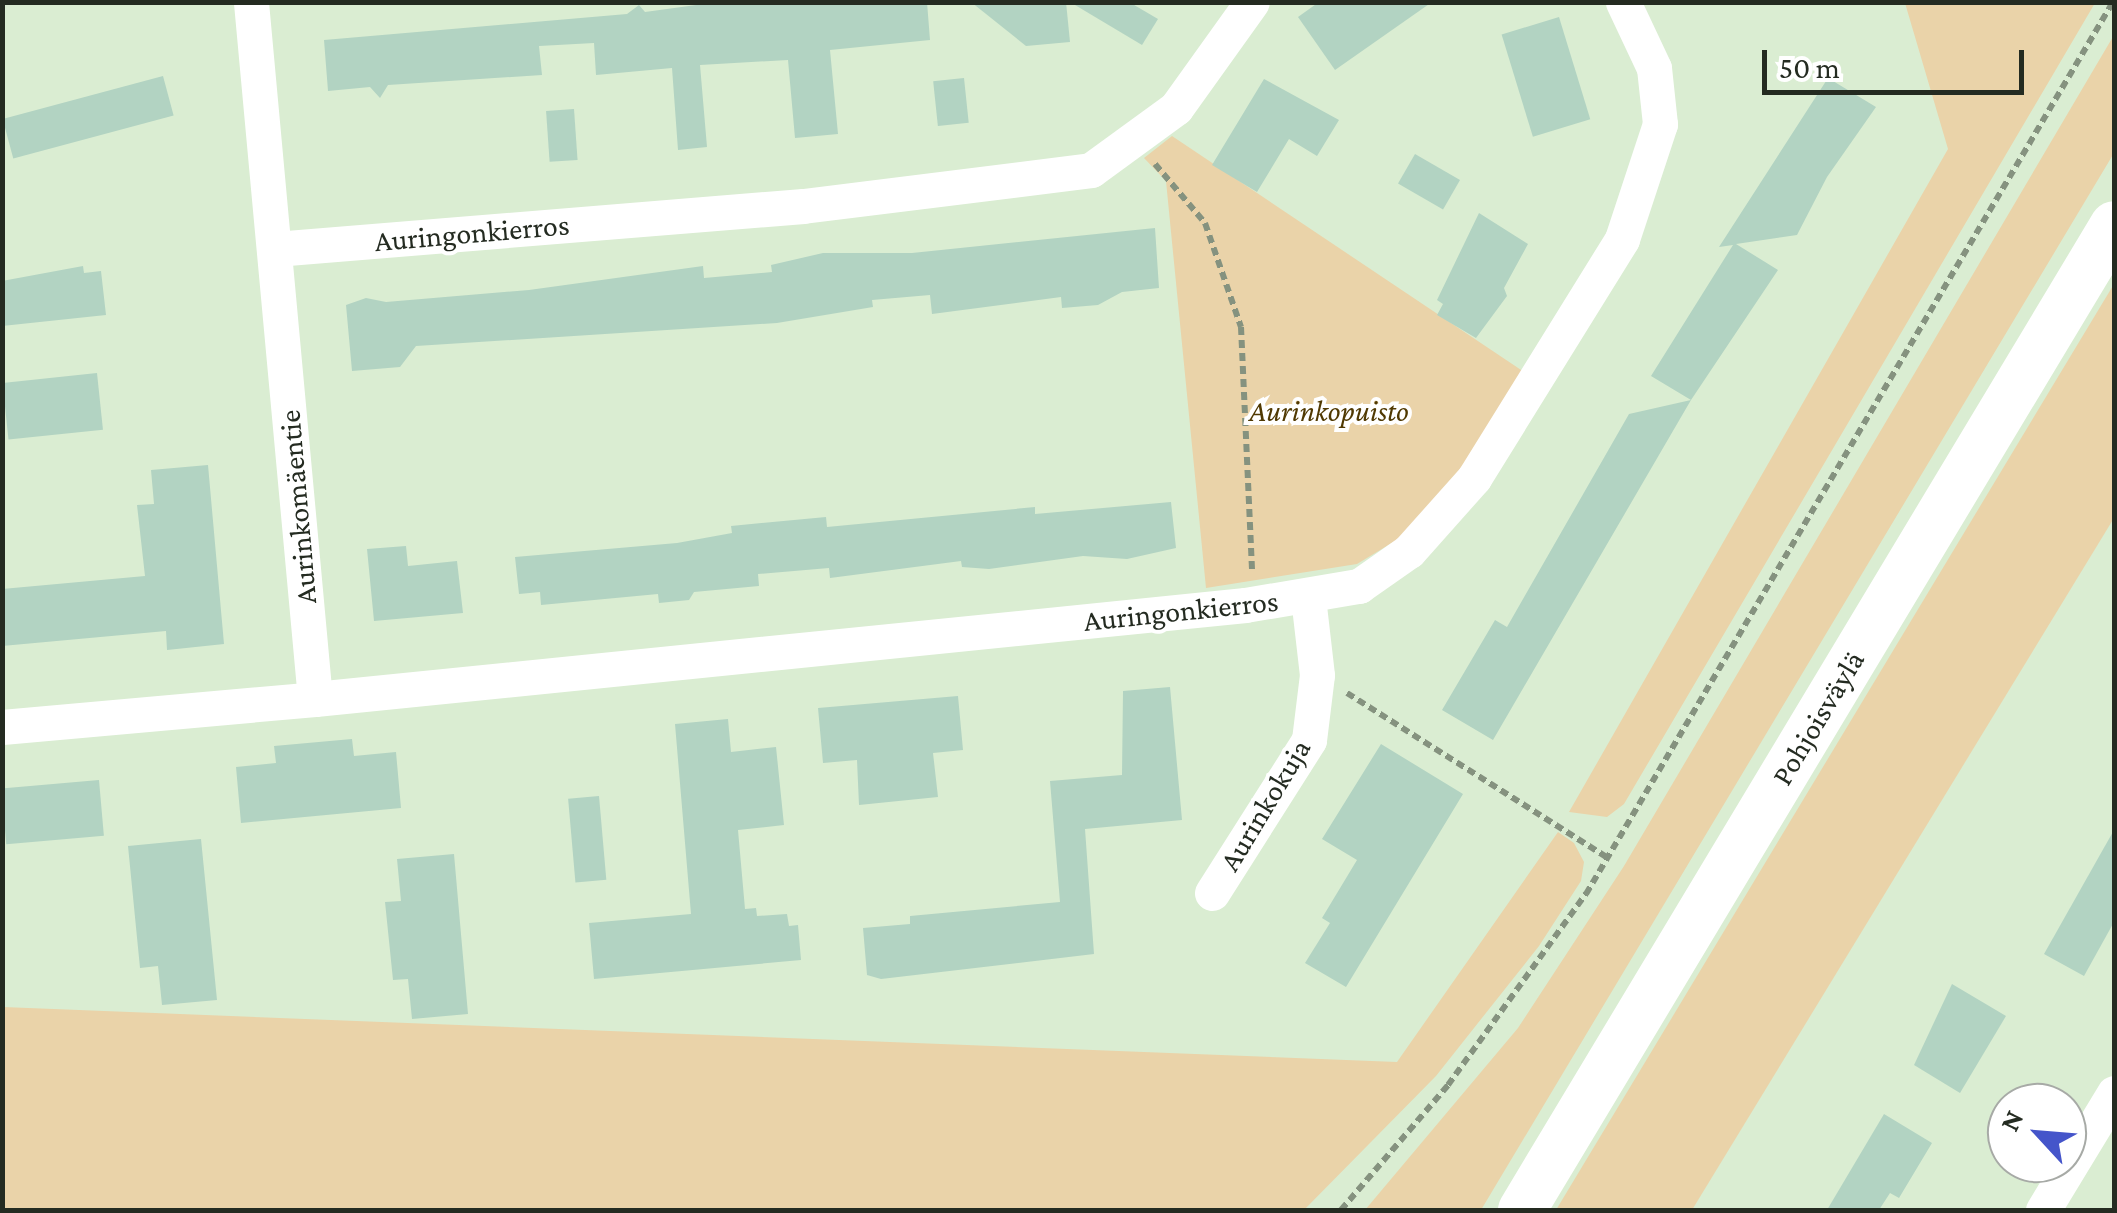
<!DOCTYPE html>
<meta charset="utf-8">
<style>
body{margin:0}
#map{position:relative;width:2117px;height:1213px;overflow:hidden;background:#daedd2;font-family:"Crimson Pro",serif}
div>[style]{position:absolute}
[style*='--x']{left:calc(var(--x)*1px);top:calc(var(--y)*1px);width:calc(var(--w)*1px);rotate:calc(var(--a)*1deg)}
.green>*{inset:0;background:#ead3a9}
.building>*{inset:0;background:#b2d3c2;transform-origin:0 0}
.path>*{height:6px;margin-top:-3px;transform-origin:0;background:repeating-linear-gradient(90deg,#85927f 0 8px,transparent 0 13px)}
.minor>*{height:35px;margin:-17.5px;padding:0 17.5px;transform-origin:17.5px;border-radius:17.5px;background:#fff}
.secondary>*{height:48px;margin:-24px;padding:0 24px;transform-origin:24px;border-radius:24px;background:#fff}
span{translate:-50% -50%;white-space:nowrap;text-align:center;line-height:1.15;-webkit-text-stroke:8px #fff;paint-order:stroke}
.street-label{font-size:30px;color:#242b21}
.park-label{font-size:30px;color:#503902;font-style:italic}
.frame{position:absolute;inset:0;border:5px solid #242b21;pointer-events:none}
.north{position:absolute;left:1987px;top:1083px;width:100px;height:100px;box-sizing:border-box;background:#fff;border:2px solid #a7aaa6;border-radius:50%;rotate:296deg;font-size:28px;font-weight:700;line-height:40px;text-align:center;color:#242b21}
.north::after{content:'';display:block;margin:auto;width:35px;height:45px;background:#4555ca;clip-path:polygon(50% 0,100% 100%,50% 72%,0 100%)}
.scale{position:absolute;left:1762px;top:50px;width:262px;height:45px;box-sizing:border-box;border:5px solid #242b21;border-top:0;padding-left:12px;font-size:30px;line-height:35px;white-space:nowrap;color:#242b21;-webkit-text-stroke:8px #fff;paint-order:stroke}
</style>
<div id="map">
<div class="green">
<i style="clip-path:polygon(1905px 3px,2095px 3px,1624px 804px,1607px 817px,1569px 812px,1948px 149px)"></i>
<i style="clip-path:polygon(2114px 35px,2114px 153px,1481px 1210px,1365px 1210px,1518px 1028px,1624px 866px)"></i>
<i style="clip-path:polygon(1172px 136px,1527px 374px,1463px 472px,1400px 538px,1357px 564px,1206px 588px,1166px 181px,1144px 158px)"></i>
<i style="clip-path:polygon(2114px 284px,2114px 518px,1692px 1210px,1556px 1210px)"></i>
<i style="clip-path:polygon(1558px 832px,1574px 843px,1584px 862px,1581px 881px,1539px 946px,1436px 1076px,1304px 1210px,3px 1210px,3px 1007px,1397px 1062px)"></i>
</div>
<div class="building">
<i style="clip-path:polygon(718px 2px,927px 2px,930px 40px,830px 50px,838px 134px,795px 138px,788px 60px,700px 65px,707px 147px,678px 150px,672px 68px,596px 75px,594px 43px,539px 46px,542px 75px,388px 85px,380px 98px,370px 87px,328px 91px,324px 40px,627px 14px,639px 5px,645px 12px)"></i>
<i style="clip-path:polygon(971px 2px,1066px 2px,1070px 42px,1026px 46px)"></i>
<i style="clip-path:polygon(1070px 2px,1129px 2px,1158px 19px,1142px 45px)"></i>
<i style="clip-path:polygon(1319px 2px,1432px 2px,1335px 70px,1298px 17px)"></i>
<i style="left:1559px;top:17px;width:107px;height:60px;rotate:73deg"></i>
<i style="left:163px;top:76px;width:41px;height:166px;rotate:75deg"></i>
<i style="left:964px;top:78px;width:45px;height:31px;rotate:84deg"></i>
<i style="clip-path:polygon(1828px 78px,1876px 107px,1827px 177px,1797px 235px,1736px 244px,1778px 270px,1691px 400px,1651px 376px,1733px 245px,1719px 247px)"></i>
<i style="clip-path:polygon(1264px 79px,1339px 120px,1317px 156px,1289px 139px,1257px 192px,1212px 165px)"></i>
<i style="left:574px;top:109px;width:51px;height:28px;rotate:86deg"></i>
<i style="left:1415px;top:154px;width:52px;height:34px;rotate:30deg"></i>
<i style="clip-path:polygon(1479px 213px,1528px 244px,1504px 288px,1507px 296px,1476px 338px,1437px 315px,1443px 304px,1437px 300px)"></i>
<i style="clip-path:polygon(1155px 228px,1159px 288px,1122px 292px,1098px 305px,1062px 308px,1061px 297px,932px 314px,930px 295px,872px 300px,873px 307px,777px 323px,416px 346px,400px 367px,352px 371px,346px 305px,366px 298px,386px 302px,529px 290px,703px 266px,704px 278px,772px 272px,771px 265px,823px 253px,912px 253px)"></i>
<i style="clip-path:polygon(83px 266px,84px 273px,101px 271px,106px 315px,2px 326px,2px 281px)"></i>
<i style="left:97px;top:373px;width:57px;height:95px;rotate:84deg"></i>
<i style="clip-path:polygon(1691px 400px,1493px 740px,1442px 710px,1495px 620px,1507px 627px,1629px 414px)"></i>
<i style="clip-path:polygon(208px 465px,224px 644px,167px 650px,166px 631px,2px 646px,2px 589px,145px 576px,137px 505px,154px 504px,151px 470px)"></i>
<i style="clip-path:polygon(1171px 502px,1176px 548px,1127px 559px,1083px 556px,989px 569px,962px 567px,961px 561px,830px 578px,829px 568px,758px 574px,759px 586px,694px 592px,689px 600px,659px 603px,658px 594px,541px 605px,540px 592px,519px 594px,515px 557px,677px 543px,732px 533px,731px 526px,826px 517px,827px 527px,1035px 507px,1035px 514px)"></i>
<i style="clip-path:polygon(406px 546px,408px 566px,457px 561px,463px 613px,374px 621px,367px 549px)"></i>
<i style="clip-path:polygon(1170px 687px,1182px 820px,1085px 829px,1094px 954px,881px 979px,867px 975px,863px 928px,910px 924px,910px 916px,1060px 902px,1050px 781px,1122px 775px,1123px 691px)"></i>
<i style="clip-path:polygon(958px 696px,963px 750px,933px 753px,938px 797px,859px 805px,857px 760px,823px 763px,818px 708px)"></i>
<i style="clip-path:polygon(728px 719px,731px 752px,776px 747px,784px 825px,738px 830px,745px 909px,756px 908px,757px 916px,787px 914px,789px 926px,798px 925px,801px 960px,594px 979px,589px 923px,691px 914px,675px 724px)"></i>
<i style="clip-path:polygon(352px 739px,354px 756px,396px 752px,401px 808px,241px 823px,236px 767px,276px 763px,274px 746px)"></i>
<i style="clip-path:polygon(1381px 744px,1463px 794px,1346px 987px,1305px 963px,1330px 923px,1322px 918px,1357px 860px,1322px 839px)"></i>
<i style="left:99px;top:780px;width:56px;height:98px;rotate:85deg"></i>
<i style="left:599px;top:796px;width:84px;height:31px;rotate:85deg"></i>
<i style="clip-path:polygon(2114px 830px,2114px 922px,2084px 976px,2044px 954px)"></i>
<i style="clip-path:polygon(201px 839px,217px 1000px,162px 1005px,158px 966px,140px 968px,128px 846px)"></i>
<i style="clip-path:polygon(454px 854px,468px 1014px,412px 1019px,408px 979px,393px 980px,385px 902px,401px 901px,397px 859px)"></i>
<i style="clip-path:polygon(1952px 984px,2006px 1016px,1960px 1093px,1914px 1065px)"></i>
<i style="clip-path:polygon(1884px 1114px,1932px 1143px,1899px 1198px,1890px 1193px,1879px 1210px,1827px 1210px)"></i>
</div>
<div class="path">
<i style="--x:1155;--y:164;--w:77;--a:49.7"></i>
<i style="--x:1205;--y:223;--w:110;--a:70.9"></i>
<i style="--x:1241;--y:327;--w:246;--a:87.4"></i>
<i style="--x:1347;--y:693;--w:309;--a:32.3"></i>
<i style="--x:1341;--y:1210;--w:165;--a:-49.4"></i>
<i style="--x:1448;--y:1085;--w:236;--a:-54.2"></i>
<i style="--x:1586;--y:894;--w:1036;--a:-59.43"></i>
</div>
<div class="minor">
<i style="--x:275;--y:249;--w:530;--a:-4.66"></i>
<i style="--x:803;--y:206;--w:290;--a:-7.1"></i>
<i style="--x:1091;--y:170;--w:105;--a:-36.1"></i>
<i style="--x:1176;--y:108;--w:130;--a:-54.4"></i>
<i style="--x:315;--y:699;--w:935;--a:-5.77"></i>
<i style="--x:1245;--y:605;--w:116;--a:-9.5"></i>
<i style="--x:1359;--y:586;--w:61;--a:-35"></i>
<i style="--x:1409;--y:551;--w:98;--a:-48.3"></i>
<i style="--x:1474;--y:478;--w:281;--a:-58.2"></i>
<i style="--x:1622;--y:239;--w:121;--a:-71.7"></i>
<i style="--x:1660;--y:124;--w:56;--a:-96.1"></i>
<i style="--x:1654;--y:68;--w:73;--a:-115.2"></i>
<i style="--x:2;--y:727;--w:314;--a:-5.1"></i>
<i style="--x:315;--y:699;--w:700;--a:-95.25"></i>
<i style="--x:1212;--y:893;--w:181;--a:-57.6"></i>
<i style="--x:1309;--y:740;--w:65;--a:-83"></i>
<i style="--x:1317;--y:675;--w:79;--a:-96.6"></i>
<i style="--x:2043;--y:1210;--w:137;--a:-58.7"></i>
</div>
<div class="secondary">
<i style="--x:1522;--y:1210;--w:1149;--a:-58.99"></i>
</div>
<div class="street-label">
<span style="left:472px;top:233px;rotate:-5deg">Auringonkierros</span>
<span style="left:298px;top:507px;rotate:-95deg">Aurinkomäentie</span>
<span style="left:1181px;top:611px;rotate:-6deg">Auringonkierros</span>
<span style="left:1818px;top:718px;rotate:-59deg">Pohjoisväylä</span>
<span style="left:1265px;top:805px;rotate:-59deg">Aurinkokuja</span>
</div>
<div class="park-label">
<span style="left:1329px;top:411px">Aurinkopuisto</span>
</div>
<div class="frame"></div>
<div class="north">N</div>
<div class="scale">50 m</div>
</div>
